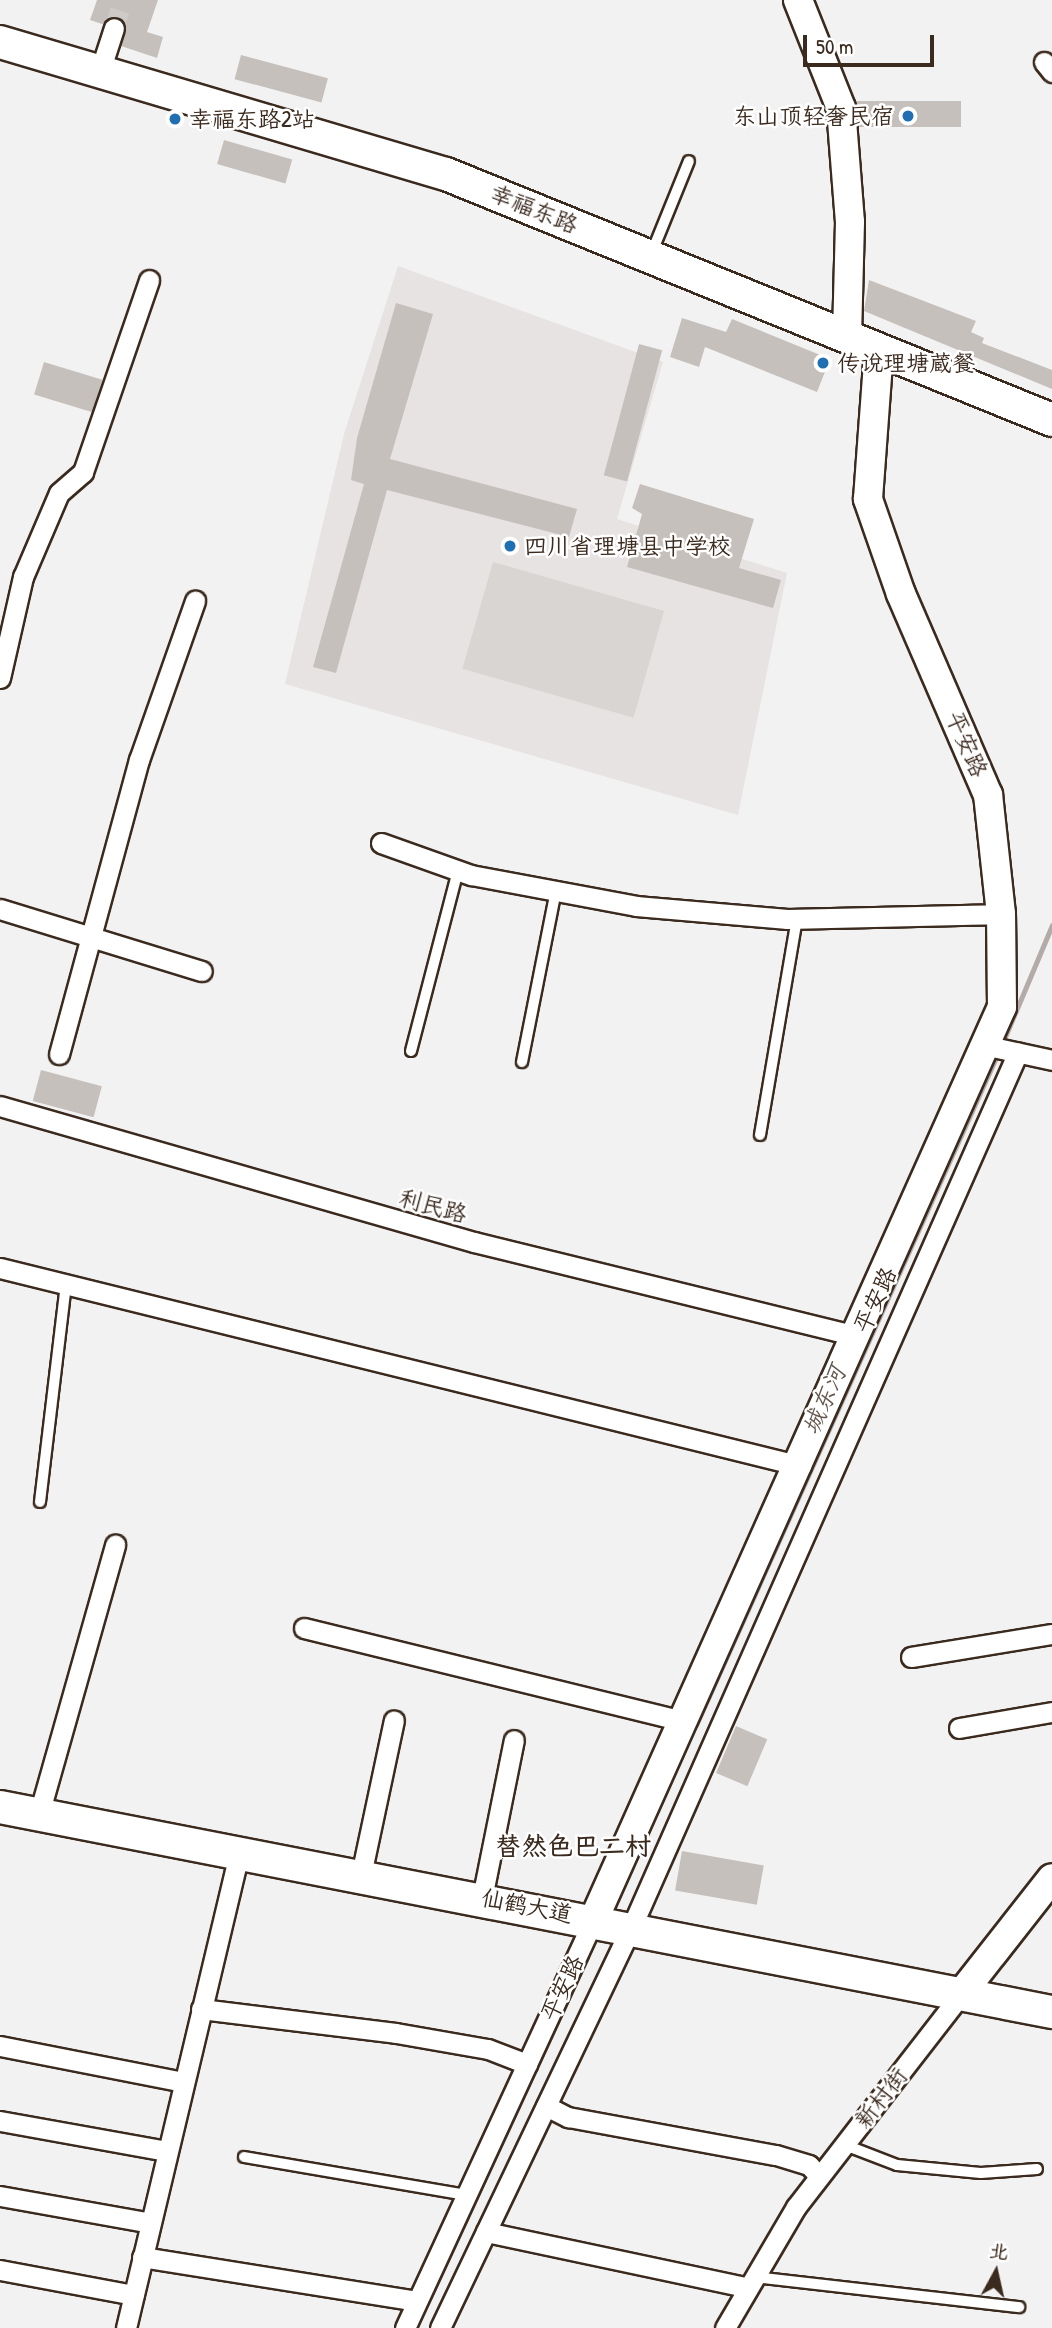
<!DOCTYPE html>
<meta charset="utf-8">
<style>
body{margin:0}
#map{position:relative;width:1052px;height:2328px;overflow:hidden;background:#f3f2f2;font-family:"Patrick Hand","LXGW WenKai TC",sans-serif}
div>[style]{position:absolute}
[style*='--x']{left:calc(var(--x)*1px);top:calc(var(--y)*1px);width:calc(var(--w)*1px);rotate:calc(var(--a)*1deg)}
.built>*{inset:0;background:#e6e3e2}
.green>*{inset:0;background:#d8d5d2;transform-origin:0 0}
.stream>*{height:5px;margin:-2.5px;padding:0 2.5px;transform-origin:2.5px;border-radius:2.5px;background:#b2aba7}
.building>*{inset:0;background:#c6c0bd;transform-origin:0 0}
.street-tunnel>*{height:19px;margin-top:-9.5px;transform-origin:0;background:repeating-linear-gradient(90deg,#cecac8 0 19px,transparent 0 29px)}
.roads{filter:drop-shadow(2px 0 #3b2a1e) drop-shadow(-2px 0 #3b2a1e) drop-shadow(0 2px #3b2a1e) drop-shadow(0 -2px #3b2a1e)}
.lane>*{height:10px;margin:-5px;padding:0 5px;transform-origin:5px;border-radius:5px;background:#fff}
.street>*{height:19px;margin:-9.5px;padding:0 9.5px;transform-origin:9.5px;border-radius:9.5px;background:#fff}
.secondary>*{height:28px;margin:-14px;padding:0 14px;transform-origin:14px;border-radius:14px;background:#fff}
.primary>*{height:32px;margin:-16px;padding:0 16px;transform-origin:16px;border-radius:16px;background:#fff}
.dots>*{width:19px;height:19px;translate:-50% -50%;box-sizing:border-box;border:4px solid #fff;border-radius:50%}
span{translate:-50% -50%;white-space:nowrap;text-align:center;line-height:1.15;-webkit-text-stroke:5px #fff;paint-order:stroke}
.poi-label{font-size:23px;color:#3b2a1e}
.right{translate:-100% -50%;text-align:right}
.left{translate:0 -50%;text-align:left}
.street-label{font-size:23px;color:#3b2a1e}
.water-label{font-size:24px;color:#65574e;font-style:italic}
.quarter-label{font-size:26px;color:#3b2a1e;font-weight:700}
.north{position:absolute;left:961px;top:2237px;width:70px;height:70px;-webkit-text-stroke:5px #fff;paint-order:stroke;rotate:8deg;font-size:19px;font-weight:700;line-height:28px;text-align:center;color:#3b2a1e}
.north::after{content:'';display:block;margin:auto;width:24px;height:32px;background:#3b2a1e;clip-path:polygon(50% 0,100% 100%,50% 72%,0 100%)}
.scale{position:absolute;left:803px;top:35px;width:131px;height:32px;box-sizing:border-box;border:4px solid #3b2a1e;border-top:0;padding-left:9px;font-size:21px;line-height:24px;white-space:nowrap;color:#3b2a1e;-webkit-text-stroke:5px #fff;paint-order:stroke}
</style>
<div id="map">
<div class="built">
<i style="clip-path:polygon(398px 266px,663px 362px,617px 519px,787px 573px,738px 815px,285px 684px,344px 434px)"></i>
</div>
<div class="green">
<i style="left:493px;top:562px;width:178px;height:111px;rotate:16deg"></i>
</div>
<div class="stream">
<i style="--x:1002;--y:1044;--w:129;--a:-67.2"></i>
<i style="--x:696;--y:1725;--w:737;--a:-65.8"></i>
<i style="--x:430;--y:2297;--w:374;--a:-65.2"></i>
</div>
<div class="building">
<i style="clip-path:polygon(97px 0,158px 0,147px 32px,163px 37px,157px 58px,121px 46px,126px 26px,118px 17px,102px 24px,90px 20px)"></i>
<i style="left:241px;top:55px;width:90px;height:25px;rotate:15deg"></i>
<i style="left:961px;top:101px;width:26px;height:104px;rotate:90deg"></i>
<i style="left:224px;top:140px;width:71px;height:25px;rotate:16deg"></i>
<i style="clip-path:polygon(869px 280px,976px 321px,971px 332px,984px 338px,982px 343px,1052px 370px,1052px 389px,864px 311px)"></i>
<i style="clip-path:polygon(396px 303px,433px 314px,390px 459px,577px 509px,569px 537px,387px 490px,336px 673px,313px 667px,364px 484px,351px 480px,357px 438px)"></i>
<i style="clip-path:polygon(682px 318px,726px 332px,732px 319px,830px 359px,817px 392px,705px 347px,699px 367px,670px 357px)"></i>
<i style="left:639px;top:344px;width:24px;height:136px;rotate:15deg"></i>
<i style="left:44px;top:362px;width:61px;height:34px;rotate:17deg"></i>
<i style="clip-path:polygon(640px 484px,754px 519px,739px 568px,781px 580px,773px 608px,627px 567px,642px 514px,632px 508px)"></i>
<i style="left:41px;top:1070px;width:63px;height:32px;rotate:15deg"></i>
<i style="left:736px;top:1726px;width:34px;height:51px;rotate:23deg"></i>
<i style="left:682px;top:1851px;width:83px;height:40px;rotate:10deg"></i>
</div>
<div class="street-tunnel">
<i style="--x:114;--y:28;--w:29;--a:-72"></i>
</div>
<div class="roads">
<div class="lane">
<i style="--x:652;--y:252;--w:98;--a:-67.9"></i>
<i style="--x:411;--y:1051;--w:187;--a:-75.4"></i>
<i style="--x:522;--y:1062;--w:174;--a:-78.8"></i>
<i style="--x:760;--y:1135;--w:219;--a:-80.3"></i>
<i style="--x:40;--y:1502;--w:219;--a:-83.2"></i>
<i style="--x:845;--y:2145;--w:56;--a:21"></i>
<i style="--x:897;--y:2165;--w:84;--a:5.4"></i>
<i style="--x:981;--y:2173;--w:56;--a:-4.1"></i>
<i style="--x:244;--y:2157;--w:225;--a:9.7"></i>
<i style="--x:755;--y:2277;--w:266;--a:6.5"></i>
</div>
<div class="street">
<i style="--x:1044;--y:62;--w:13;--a:51"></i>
<i style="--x:100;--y:71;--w:45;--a:-72"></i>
<i style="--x:0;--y:678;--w:104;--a:-77.2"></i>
<i style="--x:23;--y:577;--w:91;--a:-66.8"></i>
<i style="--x:59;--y:493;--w:32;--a:-41"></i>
<i style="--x:83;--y:472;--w:203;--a:-71"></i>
<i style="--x:381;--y:843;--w:96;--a:19.6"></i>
<i style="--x:471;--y:875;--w:168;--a:10.6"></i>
<i style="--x:636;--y:906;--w:152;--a:4.9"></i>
<i style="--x:787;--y:919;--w:214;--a:-1.3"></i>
<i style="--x:0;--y:909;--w:211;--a:17.1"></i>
<i style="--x:988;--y:1046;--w:66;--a:12.3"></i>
<i style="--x:59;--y:1054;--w:305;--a:-74.8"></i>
<i style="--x:139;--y:760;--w:169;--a:-70.6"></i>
<i style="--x:0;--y:1106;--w:493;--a:16"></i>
<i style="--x:474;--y:1242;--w:395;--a:13.8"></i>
<i style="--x:0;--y:1268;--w:825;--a:13.88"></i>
<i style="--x:304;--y:1628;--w:391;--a:13.8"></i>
<i style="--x:911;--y:1657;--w:143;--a:-9.3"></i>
<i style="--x:959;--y:1728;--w:94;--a:-9.8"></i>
<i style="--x:39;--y:1814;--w:280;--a:-74.2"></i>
<i style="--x:361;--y:1875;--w:158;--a:-78"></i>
<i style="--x:482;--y:1898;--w:161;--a:-78.6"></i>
<i style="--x:201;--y:2009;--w:196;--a:7"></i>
<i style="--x:396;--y:2033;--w:93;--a:9.9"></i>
<i style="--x:488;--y:2049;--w:42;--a:21"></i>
<i style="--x:0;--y:2046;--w:187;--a:11.1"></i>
<i style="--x:546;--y:2106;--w:25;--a:27"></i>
<i style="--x:568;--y:2117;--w:211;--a:10.4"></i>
<i style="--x:776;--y:2155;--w:34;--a:17"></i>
<i style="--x:809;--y:2165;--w:15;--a:48"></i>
<i style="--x:0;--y:2121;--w:170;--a:10.2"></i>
<i style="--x:0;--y:2196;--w:153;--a:10.1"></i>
<i style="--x:486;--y:2232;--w:265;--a:12"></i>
<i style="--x:142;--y:2257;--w:278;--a:9.1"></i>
<i style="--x:0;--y:2270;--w:136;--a:10.6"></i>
<i style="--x:126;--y:2328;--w:489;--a:-76.6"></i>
<i style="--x:405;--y:2328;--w:451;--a:-65.2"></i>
<i style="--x:440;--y:2328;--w:445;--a:-64.5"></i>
<i style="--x:632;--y:1926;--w:955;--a:-66.17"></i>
<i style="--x:725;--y:2328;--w:140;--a:-59.6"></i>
<i style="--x:796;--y:2207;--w:269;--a:-52.2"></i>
</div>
<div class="secondary">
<i style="--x:798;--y:0;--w:116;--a:68.3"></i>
<i style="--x:841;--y:108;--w:114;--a:85.5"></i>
<i style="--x:850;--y:222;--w:112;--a:91.5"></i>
<i style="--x:594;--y:1919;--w:999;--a:-65.9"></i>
<i style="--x:1002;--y:1007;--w:93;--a:-90.6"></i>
<i style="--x:1001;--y:914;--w:120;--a:-96.2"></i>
<i style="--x:988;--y:795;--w:219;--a:-113.4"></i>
<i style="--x:901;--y:594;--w:101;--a:-109.2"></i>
<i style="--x:868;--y:499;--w:151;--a:-85.8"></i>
<i style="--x:961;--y:1994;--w:147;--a:-51.9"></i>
</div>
<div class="primary">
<i style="--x:0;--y:42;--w:465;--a:16.5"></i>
<i style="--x:446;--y:174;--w:654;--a:22.09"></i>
<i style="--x:0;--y:1807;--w:1072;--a:11.03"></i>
</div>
</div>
<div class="dots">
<i style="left:908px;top:116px;background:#1f6fb2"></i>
<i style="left:175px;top:119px;background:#1f6fb2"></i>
<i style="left:823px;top:363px;background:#1f6fb2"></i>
<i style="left:510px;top:546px;background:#1f6fb2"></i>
</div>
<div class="poi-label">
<span class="right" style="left:894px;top:116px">东山顶轻奢民宿</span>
<span class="left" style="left:189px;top:119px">幸福东路2站</span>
<span class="left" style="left:837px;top:363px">传说理塘蔵餐</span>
<span class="left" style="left:524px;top:546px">四川省理塘县中学校</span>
</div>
<div class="street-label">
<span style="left:534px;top:209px;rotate:22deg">幸福东路</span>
<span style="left:967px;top:744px;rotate:67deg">平安路</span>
<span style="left:433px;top:1206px;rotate:15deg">利民路</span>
<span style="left:875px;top:1300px;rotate:-65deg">平安路</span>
<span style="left:527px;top:1906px;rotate:11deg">仙鹤大道</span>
<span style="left:562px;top:1988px;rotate:-65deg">平安路</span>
<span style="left:881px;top:2098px;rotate:-52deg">新村街</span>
</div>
<div class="water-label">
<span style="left:824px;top:1400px;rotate:-66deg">城东河</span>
</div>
<div class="quarter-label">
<span style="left:573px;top:1846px">替然色巴二村</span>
</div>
<div class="north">北</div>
<div class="scale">50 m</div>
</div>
